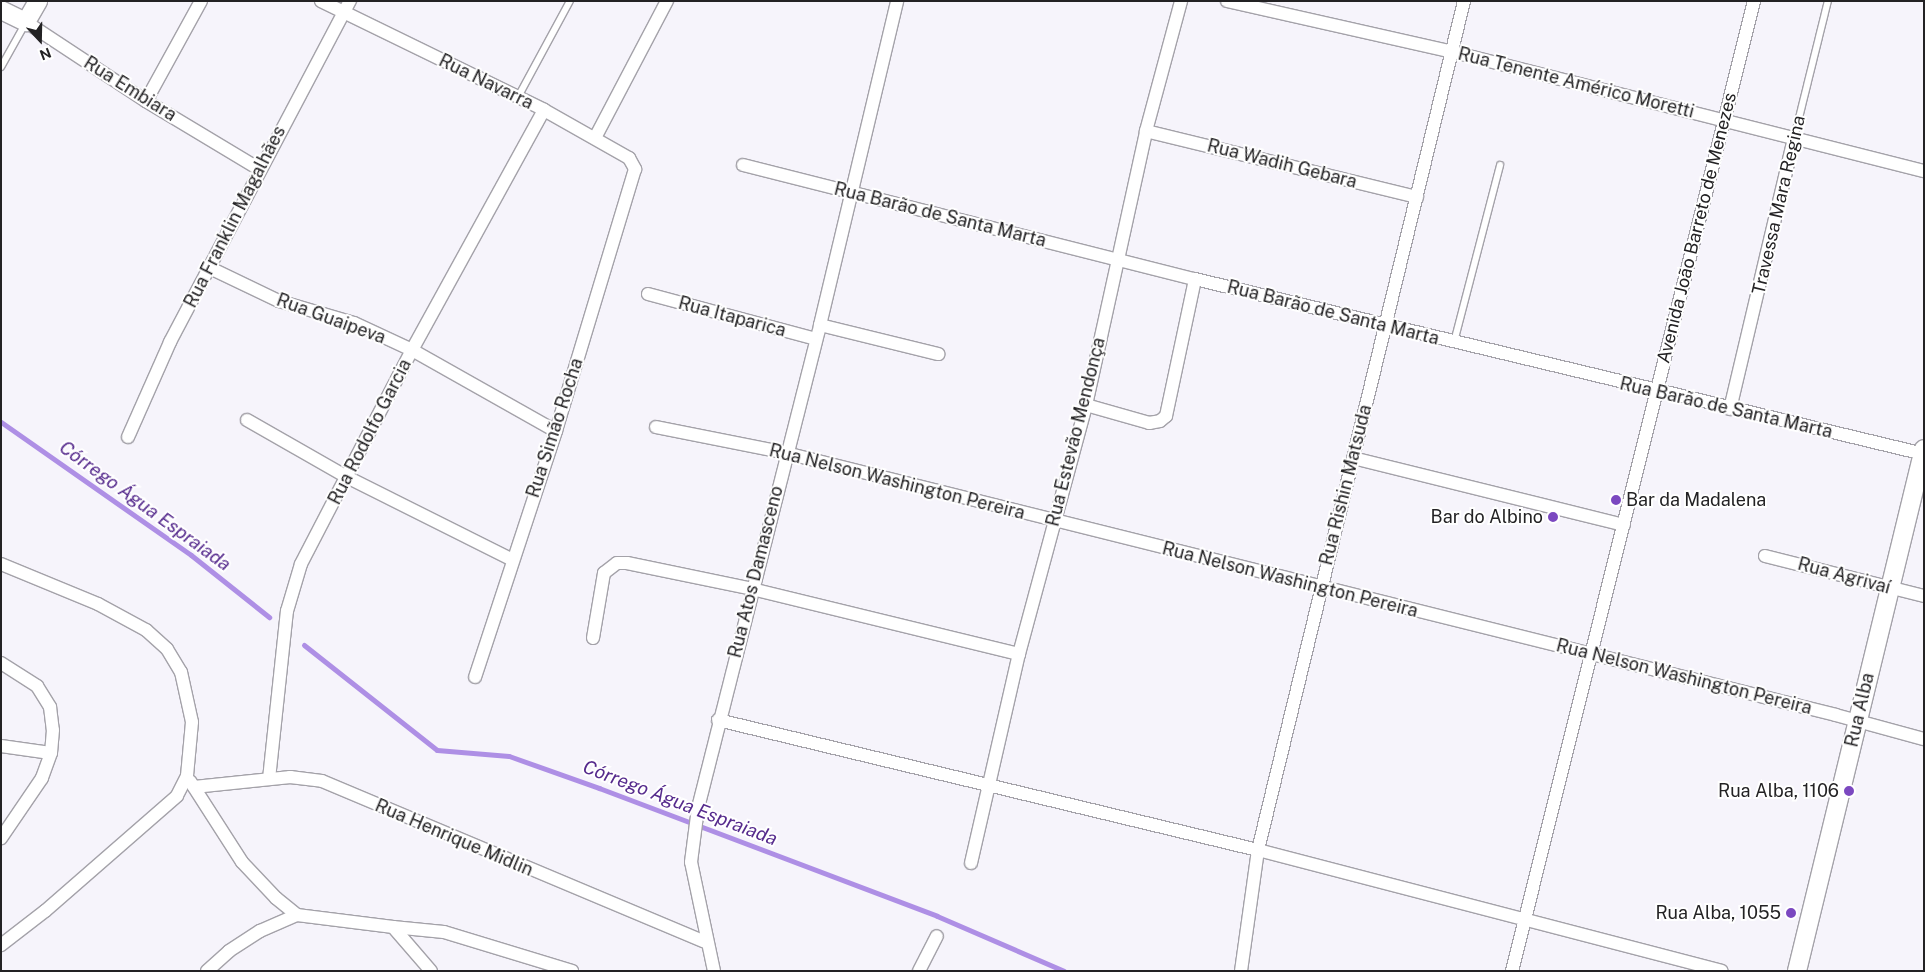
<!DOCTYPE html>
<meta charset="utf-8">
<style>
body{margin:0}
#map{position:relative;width:1925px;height:972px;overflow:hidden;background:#f6f4fb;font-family:"Public Sans",sans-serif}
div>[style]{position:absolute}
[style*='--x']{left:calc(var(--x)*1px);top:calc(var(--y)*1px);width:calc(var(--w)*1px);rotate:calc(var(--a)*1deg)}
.stream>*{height:5px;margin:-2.5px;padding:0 2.5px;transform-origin:2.5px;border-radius:2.5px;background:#ae8fe5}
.roads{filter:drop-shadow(1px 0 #a4a2a9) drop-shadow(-1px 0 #a4a2a9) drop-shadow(0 1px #a4a2a9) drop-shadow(0 -1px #a4a2a9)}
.lane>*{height:6px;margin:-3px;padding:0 3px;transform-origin:3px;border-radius:3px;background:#fff}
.street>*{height:12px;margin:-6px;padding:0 6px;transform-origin:6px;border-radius:6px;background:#fff}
.secondary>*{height:18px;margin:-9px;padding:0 9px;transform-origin:9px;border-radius:9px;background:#fff}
.dots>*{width:14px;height:14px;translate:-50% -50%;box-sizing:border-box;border:2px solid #fff;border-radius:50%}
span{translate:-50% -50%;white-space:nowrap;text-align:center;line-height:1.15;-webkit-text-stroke:4px #fff;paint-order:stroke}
.street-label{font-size:18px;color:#232224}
.poi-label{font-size:18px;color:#232224}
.left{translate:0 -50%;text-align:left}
.right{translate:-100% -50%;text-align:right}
.water-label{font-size:19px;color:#562b8d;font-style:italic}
.frame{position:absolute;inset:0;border:2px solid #232224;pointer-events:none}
.north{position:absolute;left:15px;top:15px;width:50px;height:50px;-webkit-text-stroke:4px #fff;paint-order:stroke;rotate:159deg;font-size:14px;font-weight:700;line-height:20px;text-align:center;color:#232224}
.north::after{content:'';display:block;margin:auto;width:18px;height:22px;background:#232224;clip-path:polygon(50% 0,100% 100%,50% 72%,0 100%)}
</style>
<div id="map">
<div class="stream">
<i style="--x:1;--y:422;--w:232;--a:35"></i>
<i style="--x:191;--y:555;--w:100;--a:38.5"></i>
<i style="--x:304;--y:645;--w:169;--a:38.3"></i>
<i style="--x:437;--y:750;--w:72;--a:4.8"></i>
<i style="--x:509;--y:756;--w:96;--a:19.6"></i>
<i style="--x:599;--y:788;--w:361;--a:20.7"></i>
<i style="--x:937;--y:916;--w:138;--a:23.4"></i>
</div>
<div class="roads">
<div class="lane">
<i style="--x:1;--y:67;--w:49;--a:-60.8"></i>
<i style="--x:518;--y:97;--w:109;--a:-61.6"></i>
<i style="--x:1794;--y:138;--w:141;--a:-76.1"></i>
<i style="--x:1454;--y:342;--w:183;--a:-75.4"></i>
</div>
<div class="street">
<i style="--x:321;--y:1;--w:248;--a:26"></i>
<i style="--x:544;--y:110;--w:98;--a:29.5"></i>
<i style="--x:629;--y:158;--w:13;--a:61"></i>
<i style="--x:635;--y:169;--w:274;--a:106.8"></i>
<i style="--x:556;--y:431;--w:259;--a:108.2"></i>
<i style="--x:1227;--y:1;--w:232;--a:12.7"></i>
<i style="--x:1453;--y:52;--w:486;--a:14.2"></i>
<i style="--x:26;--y:22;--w:144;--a:33.4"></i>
<i style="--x:146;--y:101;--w:132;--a:31"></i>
<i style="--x:146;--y:101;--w:114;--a:-61.2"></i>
<i style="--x:1146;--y:131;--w:279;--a:13.7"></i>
<i style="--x:595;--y:138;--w:155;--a:-62.3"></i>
<i style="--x:743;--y:165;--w:466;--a:14.2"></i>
<i style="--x:1195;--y:279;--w:750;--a:13.5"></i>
<i style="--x:210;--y:268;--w:76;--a:25.6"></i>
<i style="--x:279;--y:301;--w:78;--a:16.3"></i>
<i style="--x:354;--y:323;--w:64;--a:25"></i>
<i style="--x:412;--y:350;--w:165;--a:29.4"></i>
<i style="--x:648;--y:294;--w:174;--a:15"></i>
<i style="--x:820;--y:325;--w:122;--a:13.8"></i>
<i style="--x:1086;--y:405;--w:66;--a:15.9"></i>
<i style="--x:1149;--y:423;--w:11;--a:-10"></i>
<i style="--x:1160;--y:421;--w:8;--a:-40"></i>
<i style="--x:1166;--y:416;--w:140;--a:-78"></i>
<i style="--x:1730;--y:409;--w:278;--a:-76.7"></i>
<i style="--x:247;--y:420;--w:115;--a:29.7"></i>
<i style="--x:347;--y:477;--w:183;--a:26.6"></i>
<i style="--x:656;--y:427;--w:133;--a:11.3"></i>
<i style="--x:786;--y:453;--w:1082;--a:14.01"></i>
<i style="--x:1836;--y:715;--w:91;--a:15.3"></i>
<i style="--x:128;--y:437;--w:104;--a:-66.1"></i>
<i style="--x:170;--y:342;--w:386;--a:-62.2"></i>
<i style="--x:1353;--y:458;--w:279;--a:13.9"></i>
<i style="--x:1765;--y:556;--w:164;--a:14.1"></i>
<i style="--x:1;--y:564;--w:105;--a:22.4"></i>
<i style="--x:98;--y:604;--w:55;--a:28.4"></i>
<i style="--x:146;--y:630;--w:28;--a:42"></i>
<i style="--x:167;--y:649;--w:27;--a:59"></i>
<i style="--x:181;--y:672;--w:51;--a:77.6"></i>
<i style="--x:192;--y:722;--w:54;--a:95.3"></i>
<i style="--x:187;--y:776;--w:22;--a:117"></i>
<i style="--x:177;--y:796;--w:175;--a:138.9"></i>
<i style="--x:45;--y:911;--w:56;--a:142.3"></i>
<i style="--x:593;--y:638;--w:66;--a:-80.4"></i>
<i style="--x:604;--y:573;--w:16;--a:-38"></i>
<i style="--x:617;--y:563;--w:10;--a:0"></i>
<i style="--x:627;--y:563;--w:128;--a:11.7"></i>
<i style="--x:752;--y:589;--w:275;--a:13.7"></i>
<i style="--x:1;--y:663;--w:43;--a:32.6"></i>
<i style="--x:37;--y:686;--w:25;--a:58"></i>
<i style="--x:50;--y:707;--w:23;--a:83"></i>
<i style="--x:53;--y:730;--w:23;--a:95"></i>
<i style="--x:51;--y:753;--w:27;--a:110"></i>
<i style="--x:42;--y:778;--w:73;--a:124.3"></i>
<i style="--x:718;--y:720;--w:555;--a:13.54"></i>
<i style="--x:1258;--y:850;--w:479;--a:14.6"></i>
<i style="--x:1;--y:746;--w:50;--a:8"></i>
<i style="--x:269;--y:779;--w:169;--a:-83.9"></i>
<i style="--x:287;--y:611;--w:49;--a:-73.4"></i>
<i style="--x:301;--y:564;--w:241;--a:-62.6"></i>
<i style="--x:412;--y:350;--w:274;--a:-61.2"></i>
<i style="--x:190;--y:781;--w:96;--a:57.3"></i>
<i style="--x:242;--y:862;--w:50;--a:46.6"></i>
<i style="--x:276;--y:898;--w:27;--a:39"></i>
<i style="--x:297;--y:915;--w:97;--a:7.1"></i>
<i style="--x:393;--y:927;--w:58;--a:49.2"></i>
<i style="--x:194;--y:787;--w:97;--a:-5.9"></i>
<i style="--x:290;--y:777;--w:32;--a:7"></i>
<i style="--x:322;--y:781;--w:415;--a:22.8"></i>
<i style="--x:971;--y:863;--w:214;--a:-77.1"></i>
<i style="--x:1019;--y:654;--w:258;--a:-74.9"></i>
<i style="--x:1086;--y:405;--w:280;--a:-77.6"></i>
<i style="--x:1146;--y:131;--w:135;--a:-74.9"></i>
<i style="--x:393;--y:927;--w:51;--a:5.6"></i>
<i style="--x:444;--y:932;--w:134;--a:16.9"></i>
<i style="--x:207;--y:971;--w:30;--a:-42"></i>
<i style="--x:229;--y:951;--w:37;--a:-33"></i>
<i style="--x:260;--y:931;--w:40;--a:-23.4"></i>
<i style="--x:714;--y:971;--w:111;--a:-101.9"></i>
<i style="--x:691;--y:862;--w:54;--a:-82.6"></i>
<i style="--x:698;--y:808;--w:498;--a:-75.8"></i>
<i style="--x:820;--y:325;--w:333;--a:-76.6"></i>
<i style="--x:919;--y:971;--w:39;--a:-63"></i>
<i style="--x:1241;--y:971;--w:122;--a:-82"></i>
<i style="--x:1258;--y:850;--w:874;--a:-76.36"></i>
<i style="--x:1512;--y:971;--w:1000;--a:-75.99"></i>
</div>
<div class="secondary">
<i style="--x:1;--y:10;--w:28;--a:26"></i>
<i style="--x:26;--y:22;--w:24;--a:-60"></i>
<i style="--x:1797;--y:971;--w:537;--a:-76.33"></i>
</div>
</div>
<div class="dots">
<i style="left:1616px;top:500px;background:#7b48c0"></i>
<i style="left:1553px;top:517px;background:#7b48c0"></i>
<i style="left:1849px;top:791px;background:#7b48c0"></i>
<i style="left:1791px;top:913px;background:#7b48c0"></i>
</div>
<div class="street-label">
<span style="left:486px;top:82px;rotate:26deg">Rua Navarra</span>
<span style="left:1576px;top:83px;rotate:14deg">Rua Tenente Américo Moretti</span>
<span style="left:130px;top:89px;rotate:32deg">Rua Embiara</span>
<span style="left:1282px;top:164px;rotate:14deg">Rua Wadih Gebara</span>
<span style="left:1779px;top:205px;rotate:-77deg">Travessa Mara Regina</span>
<span style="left:940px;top:215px;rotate:14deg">Rua Barão de Santa Marta</span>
<span style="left:235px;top:217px;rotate:-63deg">Rua Franklin Magalhães</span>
<span style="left:1697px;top:228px;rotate:-76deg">Avenida João Barreto de Menezes</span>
<span style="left:1333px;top:313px;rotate:14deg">Rua Barão de Santa Marta</span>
<span style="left:732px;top:317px;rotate:15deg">Rua Itaparica</span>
<span style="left:331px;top:319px;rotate:20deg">Rua Guaipeva</span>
<span style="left:1726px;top:408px;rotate:13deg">Rua Barão de Santa Marta</span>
<span style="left:555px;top:428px;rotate:-72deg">Rua Simão Rocha</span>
<span style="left:370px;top:432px;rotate:-63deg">Rua Rodolfo Garcia</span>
<span style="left:1076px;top:432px;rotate:-76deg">Rua Estevão Mendonça</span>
<span style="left:897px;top:482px;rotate:14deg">Rua Nelson Washington Pereira</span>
<span style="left:1346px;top:485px;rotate:-76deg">Rua Rishin Matsuda</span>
<span style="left:756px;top:572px;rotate:-76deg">Rua Atos Damasceno</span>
<span style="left:1844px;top:576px;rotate:15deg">Rua Agrivaí</span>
<span style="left:1290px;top:580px;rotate:14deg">Rua Nelson Washington Pereira</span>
<span style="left:1684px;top:677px;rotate:14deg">Rua Nelson Washington Pereira</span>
<span style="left:1860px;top:710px;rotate:-77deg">Rua Alba</span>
<span style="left:454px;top:838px;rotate:23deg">Rua Henrique Midlin</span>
</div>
<div class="poi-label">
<span class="left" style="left:1626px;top:500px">Bar da Madalena</span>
<span class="right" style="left:1543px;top:517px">Bar do Albino</span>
<span class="right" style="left:1839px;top:791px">Rua Alba, 1106</span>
<span class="right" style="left:1781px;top:913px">Rua Alba, 1055</span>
</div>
<div class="water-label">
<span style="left:145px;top:506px;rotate:36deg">Córrego Água Espraiada</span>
<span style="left:680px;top:803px;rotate:21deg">Córrego Água Espraiada</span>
</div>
<div class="frame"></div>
<div class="north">N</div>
</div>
